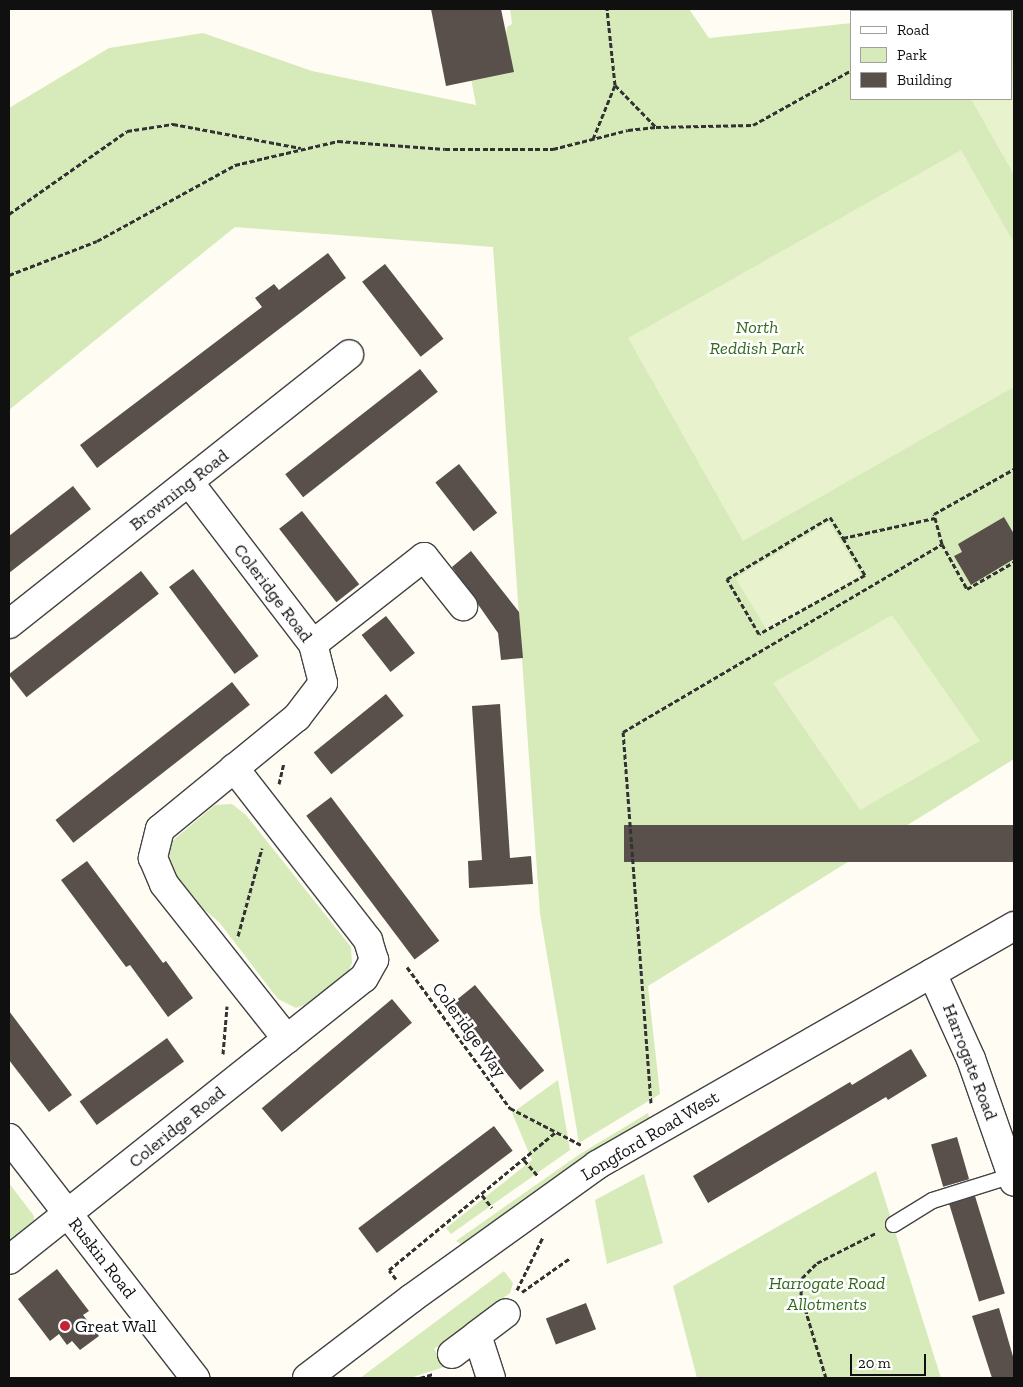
<!DOCTYPE html>
<style>
body{margin:0}
#map{position:relative;width:1023px;height:1387px;overflow:hidden;background:#fffcf3;font-family:"Zilla Slab",serif}
div>[style]{position:absolute}
[style*='--x']{left:calc(var(--x)*1px);top:calc(var(--y)*1px);width:calc(var(--w)*1px);rotate:calc(var(--a)*1deg)}
.green>*{inset:0;background:#d7ebba}
.pitch>*{inset:0;background:#e8f2cd;transform-origin:0 0}
.building>*{inset:0;background:#59504c;transform-origin:0 0}
.path>*{height:3px;margin-top:-1.5px;transform-origin:0;background:repeating-linear-gradient(90deg,#323232 0 5px,transparent 0 7.5px)}
.roads{filter:drop-shadow(1px 0 #434343) drop-shadow(-1px 0 #434343) drop-shadow(0 1px #434343) drop-shadow(0 -1px #434343)}
.service>*{height:15px;margin:-7.5px;padding:0 7.5px;transform-origin:7.5px;border-radius:7.5px;background:#fff}
.minor>*{height:28px;margin:-14px;padding:0 14px;transform-origin:14px;border-radius:14px;background:#fff}
.tertiary>*{height:28px;margin:-14px;padding:0 14px;transform-origin:14px;border-radius:14px;background:#fff}
.dots>*{width:14px;height:14px;translate:-50% -50%;box-sizing:border-box;border:2px solid #fff;border-radius:50%}
span{translate:-50% -50%;white-space:nowrap;text-align:center;line-height:1.15;-webkit-text-stroke:5px #fff;paint-order:stroke}
.park-label{font-size:18px;color:#336b1d;font-style:italic}
.street-label{font-size:18px;color:#101010}
.poi-label{font-size:18px;color:#101010}
.left{translate:0 -50%;text-align:left}
.frame{position:absolute;inset:0;border:10px solid #101010;pointer-events:none}
.legend{position:absolute;left:850px;top:10px;width:162px;height:90px;box-sizing:border-box;background:#fff;border:1px solid #9f9f9f;margin:0;padding:6px 9px;list-style:none;font-size:15px;color:#101010}
.legend li{display:flex;align-items:center;gap:10px;height:25px}
.legend b{width:25px;border:1px solid #9f9f9f}
.scale{position:absolute;left:850px;top:1354px;width:76px;height:22px;box-sizing:border-box;border:2px solid #101010;border-top:0;padding-left:6px;font-size:15px;line-height:18px;white-space:nowrap;color:#101010;-webkit-text-stroke:4px #fff;paint-order:stroke}
</style>
<div id="map">
<div class="green">
<i style="clip-path:polygon(510px 9px,689px 9px,709px 38px,852px 23px,852px 99px,1012px 99px,1012px 11px,895px 11px,1014px 9px,1014px 759px,648px 986px,660px 1094px,579px 1143px,540px 914px,493px 247px,235px 227px,9px 410px,9px 108px,109px 48px,203px 33px,312px 71px,476px 105px,467px 57px,504px 51px,507px 27px,512px 24px)"></i>
<i style="clip-path:polygon(232px 804px,246px 815px,351px 947px,352px 963px,346px 977px,313px 1002px,296px 1008px,278px 999px,219px 922px,189px 897px,170px 873px,166px 857px,171px 842px,215px 805px)"></i>
<i style="clip-path:polygon(558px 1080px,570px 1150px,451px 1234px,446px 1228px,532px 1160px,512px 1113px)"></i>
<i style="clip-path:polygon(648px 1113px,650px 1120px,463px 1245px,456px 1241px,580px 1154px)"></i>
<i style="clip-path:polygon(876px 1171px,941px 1378px,697px 1378px,673px 1286px)"></i>
<i style="clip-path:polygon(644px 1174px,663px 1243px,607px 1264px,595px 1200px)"></i>
<i style="clip-path:polygon(9px 1183px,34px 1216px,34px 1222px,9px 1244px)"></i>
<i style="clip-path:polygon(504px 1271px,513px 1283px,510px 1293px,434px 1349px,447px 1366px,410px 1378px,360px 1378px)"></i>
</div>
<div class="pitch">
<i style="clip-path:polygon(1014px 32px,1014px 175px,971px 99px,1012px 99px)"></i>
<i style="clip-path:polygon(961px 150px,1014px 243px,1014px 387px,743px 541px,628px 338px)"></i>
<i style="left:829px;top:522px;width:62px;height:109px;rotate:59deg"></i>
<i style="clip-path:polygon(892px 615px,980px 741px,860px 810px,773px 683px)"></i>
</div>
<div class="building">
<i style="clip-path:polygon(431px 9px,501px 9px,514px 72px,446px 86px)"></i>
<i style="clip-path:polygon(328px 253px,346px 278px,97px 468px,80px 445px,262px 307px,255px 298px,274px 284px,279px 290px)"></i>
<i style="left:385px;top:264px;width:95px;height:29px;rotate:52deg"></i>
<i style="left:420px;top:369px;width:29px;height:171px;rotate:52deg"></i>
<i style="left:459px;top:464px;width:62px;height:30px;rotate:52deg"></i>
<i style="clip-path:polygon(73px 486px,91px 509px,9px 573px,9px 536px)"></i>
<i style="left:302px;top:511px;width:93px;height:29px;rotate:52deg"></i>
<i style="clip-path:polygon(1004px 517px,1014px 534px,1014px 559px,971px 585px,954px 556px,962px 552px,958px 544px)"></i>
<i style="clip-path:polygon(471px 551px,519px 612px,523px 658px,501px 660px,498px 633px,452px 567px)"></i>
<i style="left:193px;top:569px;width:109px;height:30px;rotate:53deg"></i>
<i style="left:141px;top:571px;width:29px;height:168px;rotate:52deg"></i>
<i style="left:386px;top:616px;width:47px;height:31px;rotate:52deg"></i>
<i style="left:232px;top:682px;width:29px;height:224px;rotate:52deg"></i>
<i style="left:386px;top:694px;width:28px;height:93px;rotate:51deg"></i>
<i style="clip-path:polygon(500px 704px,510px 858px,531px 856px,533px 884px,469px 888px,468px 861px,482px 860px,472px 706px)"></i>
<i style="left:331px;top:797px;width:180px;height:31px;rotate:53deg"></i>
<i style="left:1014px;top:825px;width:37px;height:390px;rotate:90deg"></i>
<i style="clip-path:polygon(87px 861px,163px 963px,166px 961px,193px 998px,168px 1017px,130px 965px,126px 967px,61px 880px)"></i>
<i style="left:475px;top:985px;width:110px;height:31px;rotate:51deg"></i>
<i style="left:392px;top:999px;width:31px;height:170px;rotate:50deg"></i>
<i style="clip-path:polygon(9px 1011px,72px 1095px,49px 1112px,9px 1060px)"></i>
<i style="left:167px;top:1038px;width:29px;height:108px;rotate:54deg"></i>
<i style="clip-path:polygon(911px 1049px,927px 1076px,888px 1100px,886px 1097px,708px 1203px,693px 1176px,850px 1082px,852px 1085px)"></i>
<i style="left:494px;top:1126px;width:31px;height:170px;rotate:53deg"></i>
<i style="left:957px;top:1137px;width:44px;height:27px;rotate:74deg"></i>
<i style="left:975px;top:1196px;width:102px;height:27px;rotate:73deg"></i>
<i style="clip-path:polygon(57px 1269px,89px 1311px,83px 1315px,99px 1336px,80px 1350px,72px 1341px,67px 1345px,59px 1334px,50px 1341px,18px 1299px)"></i>
<i style="left:586px;top:1303px;width:28px;height:43px;rotate:69deg"></i>
<i style="clip-path:polygon(999px 1308px,1014px 1360px,1014px 1378px,992px 1378px,972px 1316px)"></i>
</div>
<div class="path">
<i style="--x:957;--y:11;--w:5;--a:-22"></i>
<i style="--x:615;--y:85;--w:59;--a:45.7"></i>
<i style="--x:593;--y:139;--w:58;--a:-67.8"></i>
<i style="--x:615;--y:85;--w:76;--a:-96"></i>
<i style="--x:9;--y:214;--w:144;--a:-35.1"></i>
<i style="--x:127;--y:131;--w:47;--a:-8.7"></i>
<i style="--x:173;--y:124;--w:130;--a:10.6"></i>
<i style="--x:9;--y:275;--w:94;--a:-21.1"></i>
<i style="--x:97;--y:241;--w:158;--a:-28.8"></i>
<i style="--x:235;--y:165;--w:106;--a:-13.1"></i>
<i style="--x:338;--y:141;--w:107;--a:4.3"></i>
<i style="--x:445;--y:149;--w:108;--a:0"></i>
<i style="--x:553;--y:149;--w:77;--a:-14.2"></i>
<i style="--x:628;--y:130;--w:28;--a:-6"></i>
<i style="--x:656;--y:127;--w:97;--a:-1.2"></i>
<i style="--x:753;--y:125;--w:113;--a:-29.1"></i>
<i style="--x:843;--y:538;--w:43;--a:59.3"></i>
<i style="--x:865;--y:575;--w:121;--a:150.9"></i>
<i style="--x:759;--y:634;--w:64;--a:-120.2"></i>
<i style="--x:727;--y:579;--w:120;--a:-31"></i>
<i style="--x:830;--y:517;--w:25;--a:58"></i>
<i style="--x:843;--y:538;--w:94;--a:-12.3"></i>
<i style="--x:942;--y:544;--w:31;--a:-105"></i>
<i style="--x:934;--y:514;--w:92;--a:-29.4"></i>
<i style="--x:279;--y:784;--w:22;--a:-77"></i>
<i style="--x:238;--y:936;--w:91;--a:-74.7"></i>
<i style="--x:407;--y:967;--w:175;--a:53.9"></i>
<i style="--x:510;--y:1108;--w:80;--a:27.5"></i>
<i style="--x:223;--y:1054;--w:48;--a:-85.2"></i>
<i style="--x:651;--y:1103;--w:372;--a:-94.3"></i>
<i style="--x:623;--y:732;--w:370;--a:-30.5"></i>
<i style="--x:942;--y:544;--w:51;--a:60.9"></i>
<i style="--x:967;--y:589;--w:54;--a:-29.9"></i>
<i style="--x:524;--y:1160;--w:21;--a:49"></i>
<i style="--x:482;--y:1195;--w:16;--a:52"></i>
<i style="--x:396;--y:1279;--w:11;--a:-128"></i>
<i style="--x:389;--y:1270;--w:217;--a:-39.6"></i>
<i style="--x:517;--y:1290;--w:59;--a:-63.9"></i>
<i style="--x:522;--y:1292;--w:59;--a:-35.3"></i>
<i style="--x:420;--y:1378;--w:14;--a:-17"></i>
<i style="--x:826;--y:1378;--w:87;--a:-106.8"></i>
<i style="--x:801;--y:1295;--w:17;--a:-87"></i>
<i style="--x:802;--y:1278;--w:21;--a:-45"></i>
<i style="--x:817;--y:1263;--w:66;--a:-27"></i>
</div>
<div class="roads">
<div class="service">
<i style="--x:893;--y:1224;--w:46;--a:-31.6"></i>
<i style="--x:932;--y:1200;--w:84;--a:-17.4"></i>
</div>
<div class="minor">
<i style="--x:189;--y:482;--w:204;--a:52.6"></i>
<i style="--x:313;--y:644;--w:40;--a:75.6"></i>
<i style="--x:323;--y:683;--w:43;--a:127.4"></i>
<i style="--x:297;--y:717;--w:177;--a:140.7"></i>
<i style="--x:160;--y:829;--w:30;--a:104"></i>
<i style="--x:153;--y:858;--w:28;--a:67"></i>
<i style="--x:164;--y:884;--w:198;--a:51.6"></i>
<i style="--x:9;--y:624;--w:434;--a:-38.4"></i>
<i style="--x:313;--y:644;--w:141;--a:-38.1"></i>
<i style="--x:424;--y:557;--w:63;--a:51.5"></i>
<i style="--x:932;--y:973;--w:94;--a:65.6"></i>
<i style="--x:971;--y:1059;--w:130;--a:70.7"></i>
<i style="--x:9;--y:1138;--w:304;--a:52.2"></i>
<i style="--x:9;--y:1260;--w:453;--a:-38.5"></i>
<i style="--x:364;--y:978;--w:21;--a:-61"></i>
<i style="--x:374;--y:960;--w:21;--a:-107"></i>
<i style="--x:368;--y:940;--w:218;--a:-127.9"></i>
<i style="--x:452;--y:1354;--w:31;--a:-37"></i>
<i style="--x:491;--y:1378;--w:45;--a:-108"></i>
<i style="--x:477;--y:1335;--w:36;--a:-37"></i>
</div>
<div class="tertiary">
<i style="--x:307;--y:1378;--w:132;--a:-37.3"></i>
<i style="--x:412;--y:1298;--w:228;--a:-35.7"></i>
<i style="--x:597;--y:1165;--w:481;--a:-29.8"></i>
</div>
</div>
<div class="dots">
<i style="left:65px;top:1326px;background:#c52236"></i>
</div>
<div class="park-label">
<span style="left:757px;top:338px">North<br>Reddish Park</span>
<span style="left:827px;top:1294px">Harrogate Road<br>Allotments</span>
</div>
<div class="street-label">
<span style="left:179px;top:490px;rotate:-38deg">Browning Road</span>
<span style="left:273px;top:593px;rotate:53deg">Coleridge Road</span>
<span style="left:469px;top:1030px;rotate:54deg">Coleridge Way</span>
<span style="left:970px;top:1062px;rotate:69deg">Harrogate Road</span>
<span style="left:177px;top:1127px;rotate:-39deg">Coleridge Road</span>
<span style="left:650px;top:1136px;rotate:-31deg">Longford Road West</span>
<span style="left:102px;top:1258px;rotate:52deg">Ruskin Road</span>
</div>
<div class="poi-label">
<span class="left" style="left:75px;top:1326px">Great Wall</span>
</div>
<div class="frame"></div>
<ul class="legend">
<li><b style="height:6px;background:#fff"></b>Road</li>
<li><b style="height:14px;background:#d7ebba"></b>Park</li>
<li><b style="height:14px;background:#59504c"></b>Building</li>
</ul>
<div class="scale">20 m</div>
</div>
